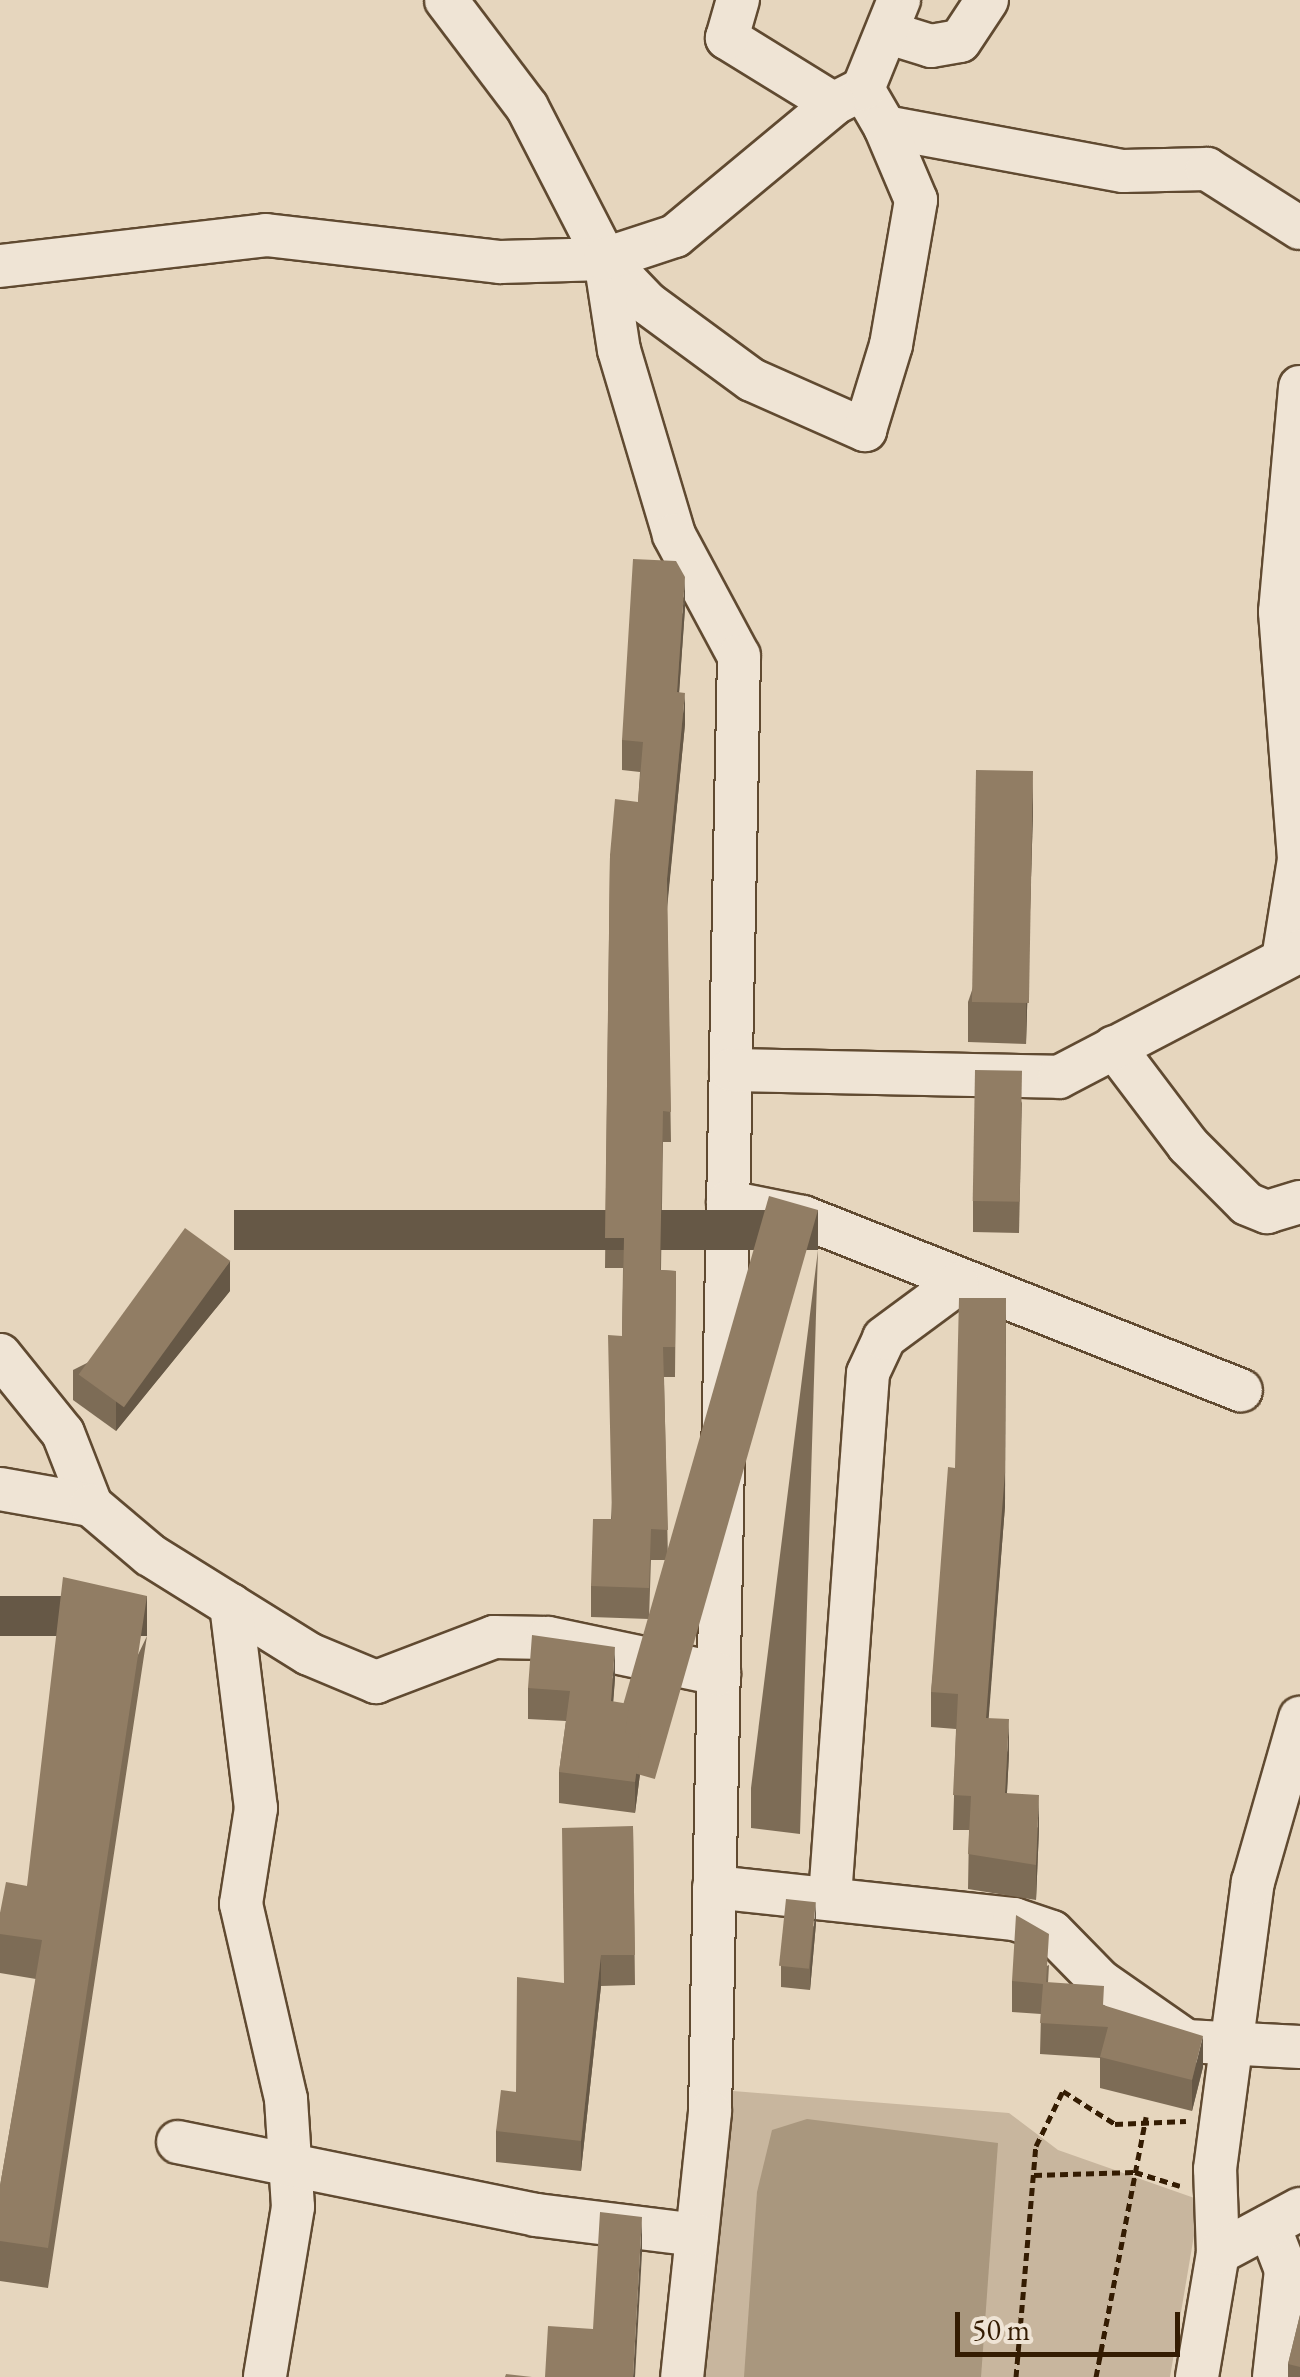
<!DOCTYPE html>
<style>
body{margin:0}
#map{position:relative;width:1300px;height:2377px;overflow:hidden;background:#e6d6be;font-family:"EB Garamond",serif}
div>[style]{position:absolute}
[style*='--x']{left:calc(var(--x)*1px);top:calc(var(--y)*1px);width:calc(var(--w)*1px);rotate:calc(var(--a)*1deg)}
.green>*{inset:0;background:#c8b69e}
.water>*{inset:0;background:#a9977e}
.path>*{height:5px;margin-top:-2.5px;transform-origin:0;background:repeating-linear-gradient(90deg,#341c02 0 8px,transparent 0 13px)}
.roads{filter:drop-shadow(2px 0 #604a31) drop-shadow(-2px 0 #604a31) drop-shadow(0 2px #604a31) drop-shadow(0 -2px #604a31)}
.minor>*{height:42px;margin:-21px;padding:0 21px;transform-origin:21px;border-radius:21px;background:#efe4d5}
.wall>*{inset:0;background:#7d6c56}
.shaded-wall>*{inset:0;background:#665846;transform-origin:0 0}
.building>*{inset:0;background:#917d64;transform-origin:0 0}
span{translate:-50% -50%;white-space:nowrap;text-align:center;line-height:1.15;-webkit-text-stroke:8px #efe4d5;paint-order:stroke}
.scale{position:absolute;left:955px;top:2312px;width:225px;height:45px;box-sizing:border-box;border:5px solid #341c02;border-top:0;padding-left:12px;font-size:30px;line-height:35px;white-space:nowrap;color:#341c02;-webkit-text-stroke:8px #efe4d5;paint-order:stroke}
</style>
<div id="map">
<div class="green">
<i style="clip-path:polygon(733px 2091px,1009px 2113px,1058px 2150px,1200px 2200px,1170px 2377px,682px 2377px,710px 2112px)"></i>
</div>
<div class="water">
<i style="clip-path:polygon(807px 2119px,998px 2143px,981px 2377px,744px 2377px,757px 2192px,772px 2130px)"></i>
</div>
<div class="path">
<i style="--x:1034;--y:2175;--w:101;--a:-1.7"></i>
<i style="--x:1135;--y:2172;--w:47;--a:17.3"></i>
<i style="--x:1016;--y:2377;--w:232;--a:-85.1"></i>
<i style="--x:1036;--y:2146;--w:61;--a:-63.9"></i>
<i style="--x:1063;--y:2091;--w:62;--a:32.4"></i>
<i style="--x:1115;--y:2124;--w:71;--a:-2.4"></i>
<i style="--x:1096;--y:2377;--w:265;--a:-79.1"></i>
</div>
<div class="roads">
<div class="minor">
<i style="--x:446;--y:0;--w:134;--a:52.9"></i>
<i style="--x:527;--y:107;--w:171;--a:62.8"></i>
<i style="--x:605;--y:259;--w:92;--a:81.3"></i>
<i style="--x:619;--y:350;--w:193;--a:73.4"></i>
<i style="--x:674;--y:535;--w:137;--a:61.8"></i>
<i style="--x:739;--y:656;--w:1456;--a:91.14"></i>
<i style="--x:710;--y:2112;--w:266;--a:96"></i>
<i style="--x:889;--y:33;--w:44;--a:17.2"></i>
<i style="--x:931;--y:46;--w:29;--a:-10"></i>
<i style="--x:960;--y:41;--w:49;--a:-56.6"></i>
<i style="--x:863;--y:89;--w:44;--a:59.9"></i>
<i style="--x:885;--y:127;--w:242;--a:10.5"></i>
<i style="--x:1123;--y:171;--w:84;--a:-1.4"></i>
<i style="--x:1207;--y:169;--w:110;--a:32.4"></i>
<i style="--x:839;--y:101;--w:27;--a:-27"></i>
<i style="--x:863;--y:89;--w:96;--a:-68"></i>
<i style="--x:605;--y:259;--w:61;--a:46.3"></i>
<i style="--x:647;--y:303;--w:130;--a:36.3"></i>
<i style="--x:752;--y:380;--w:124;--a:23.9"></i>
<i style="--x:865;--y:430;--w:89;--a:-73"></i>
<i style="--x:891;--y:345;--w:147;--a:-80.2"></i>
<i style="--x:916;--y:200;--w:79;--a:-113"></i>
<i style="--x:0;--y:266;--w:268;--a:-6.6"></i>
<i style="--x:266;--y:235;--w:236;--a:6.6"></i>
<i style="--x:500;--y:262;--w:105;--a:-1.6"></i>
<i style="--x:605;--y:259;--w:74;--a:-18.2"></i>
<i style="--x:675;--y:236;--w:207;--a:-39.7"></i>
<i style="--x:834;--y:104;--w:126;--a:-148.3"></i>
<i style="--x:727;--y:38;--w:40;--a:-74"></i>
<i style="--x:1284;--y:953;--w:95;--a:-80.9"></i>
<i style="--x:1299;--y:859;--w:248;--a:-94.4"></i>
<i style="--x:1280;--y:612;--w:226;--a:-84.9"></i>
<i style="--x:1114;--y:1047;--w:123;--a:52.9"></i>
<i style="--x:1188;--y:1145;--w:83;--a:45"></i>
<i style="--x:1247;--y:1204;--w:22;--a:22"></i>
<i style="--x:1267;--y:1212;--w:34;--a:-17"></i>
<i style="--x:731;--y:1070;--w:328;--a:1.2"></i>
<i style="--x:1059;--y:1077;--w:272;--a:-27.6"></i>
<i style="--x:728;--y:1202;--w:76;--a:11.3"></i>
<i style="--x:803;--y:1217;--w:471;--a:21.6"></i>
<i style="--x:0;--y:1355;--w:100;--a:51.1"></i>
<i style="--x:63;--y:1433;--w:77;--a:68.7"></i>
<i style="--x:0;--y:1489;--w:92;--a:10"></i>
<i style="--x:91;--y:1505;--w:77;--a:40.3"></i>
<i style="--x:150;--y:1555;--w:187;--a:31.9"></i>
<i style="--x:309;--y:1654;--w:73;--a:22.7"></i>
<i style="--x:376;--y:1682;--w:126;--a:-20.9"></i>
<i style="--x:494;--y:1637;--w:54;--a:1.1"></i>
<i style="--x:548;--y:1638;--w:175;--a:11.9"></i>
<i style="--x:231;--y:1605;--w:205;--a:83"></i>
<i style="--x:256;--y:1808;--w:97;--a:98.9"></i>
<i style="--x:241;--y:1904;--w:200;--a:77"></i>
<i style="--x:286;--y:2099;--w:108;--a:86.3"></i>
<i style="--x:293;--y:2207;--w:172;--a:99.4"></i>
<i style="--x:714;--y:1887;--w:302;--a:6.1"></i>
<i style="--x:1014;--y:1919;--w:40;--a:18.9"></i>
<i style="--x:1052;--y:1932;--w:69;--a:45.6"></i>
<i style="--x:1100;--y:1981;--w:105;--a:34.9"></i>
<i style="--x:1186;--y:2041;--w:114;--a:3"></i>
<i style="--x:830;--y:1897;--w:525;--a:-85.85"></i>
<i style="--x:868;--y:1373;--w:38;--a:-65"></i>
<i style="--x:884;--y:1338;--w:91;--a:-36.5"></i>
<i style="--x:178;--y:2142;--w:365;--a:11.5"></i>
<i style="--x:536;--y:2215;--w:162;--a:7.1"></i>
<i style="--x:1269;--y:2226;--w:47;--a:68.9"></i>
<i style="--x:1286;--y:2270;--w:108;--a:96.4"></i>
<i style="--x:1218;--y:2253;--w:84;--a:-92"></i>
<i style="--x:1215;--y:2169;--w:290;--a:-82.5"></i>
<i style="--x:1253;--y:1882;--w:171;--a:-74"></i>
<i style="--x:1197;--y:2377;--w:126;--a:-80.4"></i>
<i style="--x:1218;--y:2253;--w:93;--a:-28.2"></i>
</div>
</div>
<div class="wall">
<i style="clip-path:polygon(685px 608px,679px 692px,685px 724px,667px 905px,671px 1142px,663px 1142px,661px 1270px,676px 1271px,675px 1377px,664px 1377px,668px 1560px,651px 1560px,649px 1619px,591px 1617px,591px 1586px,611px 1519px,622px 1336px,623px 1268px,605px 1268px,610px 855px,638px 802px,640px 772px,622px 770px,622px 740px)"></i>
<i style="clip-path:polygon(1033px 811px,1026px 1044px,968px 1042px,968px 1002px)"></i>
<i style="clip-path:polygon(1022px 1101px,1019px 1233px,973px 1232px,973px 1201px)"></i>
<i style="clip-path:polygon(818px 1250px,800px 1834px,751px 1828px,751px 1788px)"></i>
<i style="clip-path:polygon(230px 1291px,116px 1431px,73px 1400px,73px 1370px)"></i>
<i style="clip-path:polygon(955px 1468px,1005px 1506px,988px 1719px,1009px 1754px,1007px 1793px,1039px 1829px,1036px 1900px,968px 1889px,969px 1830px,953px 1830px,956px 1729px,931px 1727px,931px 1692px)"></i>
<i style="clip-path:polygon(147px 1636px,48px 2288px,0 2281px,0 2186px,36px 1979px,0 1973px,0 1913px,27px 1886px)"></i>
<i style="clip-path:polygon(615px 1678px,613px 1702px,629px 1734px,641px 1766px,635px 1813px,559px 1803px,559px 1772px,566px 1721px,528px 1719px,528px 1688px)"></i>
<i style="clip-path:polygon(633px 1826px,635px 1985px,601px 1986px,581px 2171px,496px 2162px,496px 2131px,516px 2092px)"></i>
<i style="clip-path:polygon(816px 1923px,810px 1990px,781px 1987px,781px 1966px)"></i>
<i style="clip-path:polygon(1049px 1965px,1048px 1983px,1104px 2005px,1203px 2067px,1192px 2111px,1100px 2088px,1100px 2058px,1040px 2054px,1041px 2014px,1012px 2012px,1012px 1981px)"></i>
<i style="clip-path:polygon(1300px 2315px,1300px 2377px,1288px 2377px,1288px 2364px)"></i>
</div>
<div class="shaded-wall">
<i style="clip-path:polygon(685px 577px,685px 608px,677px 723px,677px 692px)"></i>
<i style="clip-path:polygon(685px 693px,685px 724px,667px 909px,667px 879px)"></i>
<i style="clip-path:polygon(1033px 771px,1033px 811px,1026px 1044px,1026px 1004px)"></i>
<i style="left:818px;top:1210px;width:40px;height:584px;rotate:90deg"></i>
<i style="clip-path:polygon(230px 1261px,230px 1291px,116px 1431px,116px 1401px)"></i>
<i style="clip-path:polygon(1006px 1298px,1005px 1506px,986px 1753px,986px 1718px)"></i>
<i style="left:147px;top:1596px;width:40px;height:659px;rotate:90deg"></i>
<i style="clip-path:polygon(615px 1647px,615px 1678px,611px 1732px,611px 1701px)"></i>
<i style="clip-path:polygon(629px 1704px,629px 1734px,625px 1733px)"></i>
<i style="clip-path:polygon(1009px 1719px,1009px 1754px,1005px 1828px,1005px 1793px)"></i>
<i style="clip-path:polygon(641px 1735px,641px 1766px,635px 1813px,635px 1782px)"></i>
<i style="clip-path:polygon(1039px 1795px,1039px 1829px,1036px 1900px,1036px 1865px)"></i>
<i style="clip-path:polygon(816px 1902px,816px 1923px,810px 1990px,810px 1969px)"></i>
<i style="clip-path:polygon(601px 1955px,601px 1986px,581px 2171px,581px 2141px)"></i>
<i style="clip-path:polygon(1203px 2036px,1203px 2067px,1192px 2111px,1192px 2080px)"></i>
<i style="clip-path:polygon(642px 2217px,642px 2253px,635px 2377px,633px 2377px)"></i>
</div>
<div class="building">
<i style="clip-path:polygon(633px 559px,676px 561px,685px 577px,677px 692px,685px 693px,667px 879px,671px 1112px,663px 1111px,660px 1270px,676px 1271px,675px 1347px,663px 1347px,668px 1530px,651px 1529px,649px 1588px,591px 1586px,593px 1519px,612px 1519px,608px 1335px,622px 1336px,624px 1238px,605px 1238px,610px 855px,615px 799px,638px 802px,643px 742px,622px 740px)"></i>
<i style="left:976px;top:770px;width:57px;height:232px;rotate:1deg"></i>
<i style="left:975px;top:1070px;width:47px;height:131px;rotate:1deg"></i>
<i style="left:769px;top:1196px;width:51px;height:592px;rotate:16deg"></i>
<i style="left:185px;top:1228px;width:56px;height:181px;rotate:36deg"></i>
<i style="clip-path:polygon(959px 1298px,1006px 1298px,1005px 1472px,986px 1718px,1009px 1719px,1005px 1793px,1039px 1795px,1036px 1865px,968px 1854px,971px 1796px,953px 1795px,958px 1694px,931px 1692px,948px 1467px,955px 1468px)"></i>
<i style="clip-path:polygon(63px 1577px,147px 1596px,48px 2248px,0 2241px,0 2186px,42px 1940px,0 1934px,0 1913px,6px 1882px,27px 1886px)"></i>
<i style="clip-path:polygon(532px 1635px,615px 1647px,611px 1701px,629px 1704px,625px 1733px,641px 1735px,635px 1782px,559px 1772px,570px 1691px,528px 1688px)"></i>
<i style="clip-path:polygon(633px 1826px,635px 1955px,601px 1955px,581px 2141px,496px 2131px,501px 2090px,516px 2092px,517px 1977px,564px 1983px,562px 1828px)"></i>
<i style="left:786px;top:1899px;width:30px;height:67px;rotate:6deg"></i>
<i style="clip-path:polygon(1016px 1915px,1049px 1934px,1046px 1982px,1104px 1986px,1103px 2005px,1203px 2036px,1192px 2080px,1100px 2057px,1108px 2027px,1040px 2023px,1043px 1984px,1012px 1981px)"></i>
<i style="clip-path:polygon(600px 2212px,642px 2217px,633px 2377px,545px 2377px,548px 2326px,593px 2329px)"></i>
<i style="clip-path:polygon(1300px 2315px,1300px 2367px,1288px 2364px)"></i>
<i style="clip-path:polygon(506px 2374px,532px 2377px,505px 2377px)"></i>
</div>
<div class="scale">50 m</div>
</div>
